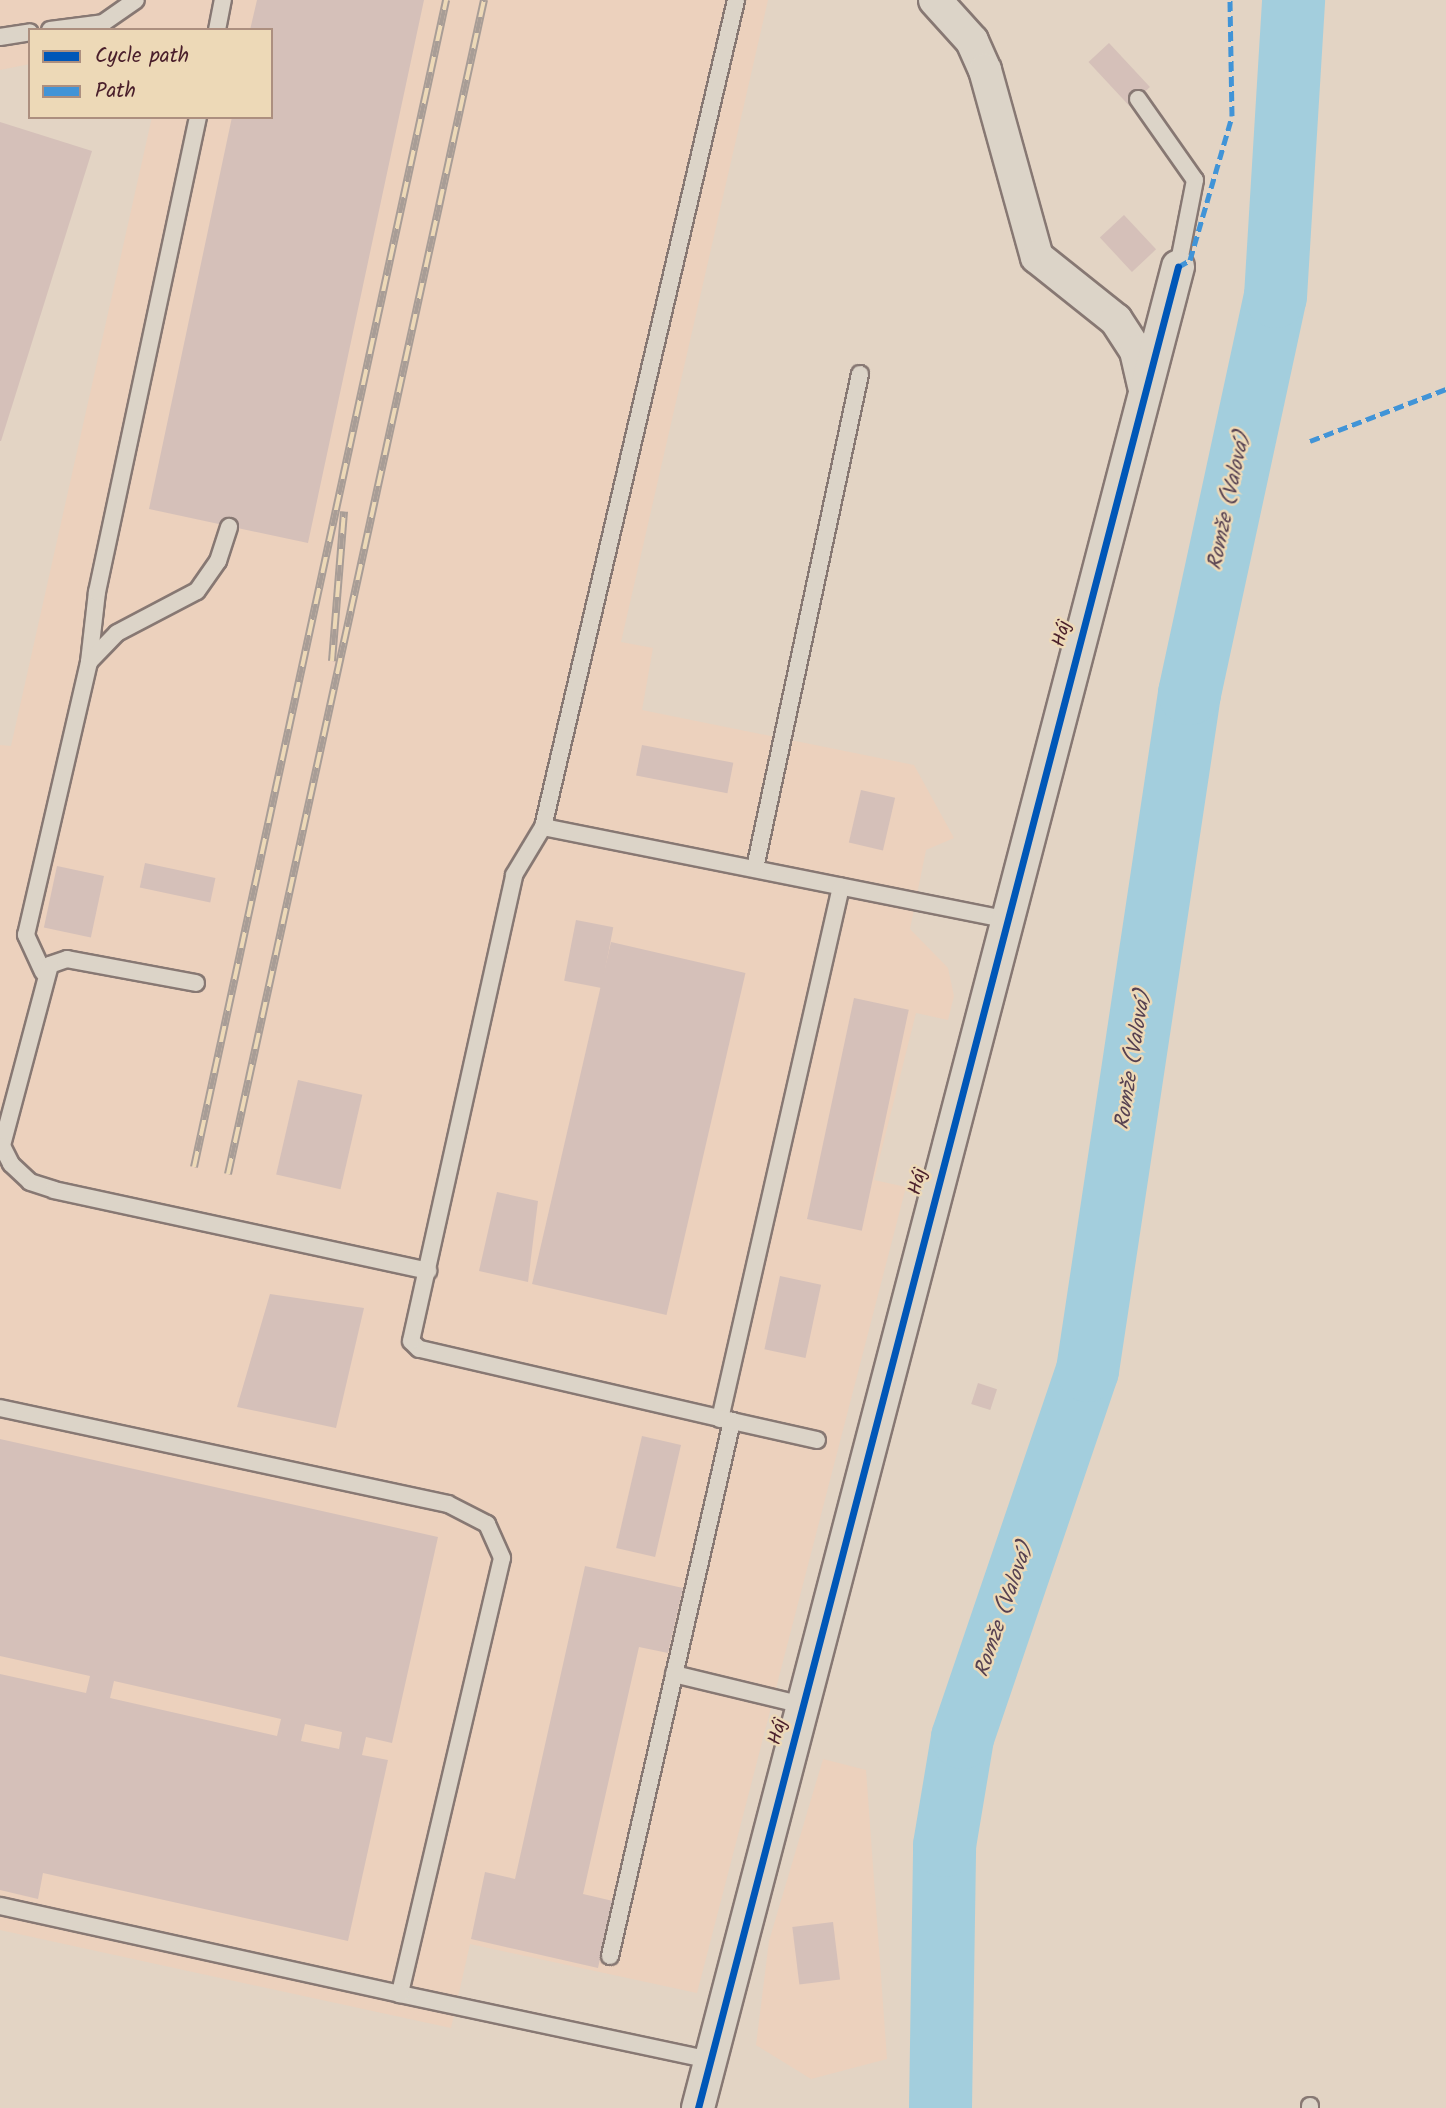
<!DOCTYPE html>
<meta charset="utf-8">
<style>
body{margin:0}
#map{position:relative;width:1446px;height:2108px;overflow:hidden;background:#e3d4c4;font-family:Kalam,sans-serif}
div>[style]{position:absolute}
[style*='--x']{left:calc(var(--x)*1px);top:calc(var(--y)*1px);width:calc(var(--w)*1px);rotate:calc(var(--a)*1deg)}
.built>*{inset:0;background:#ecd1bd}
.river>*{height:63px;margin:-31.5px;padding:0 31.5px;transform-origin:31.5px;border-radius:31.5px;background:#a3cedd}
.building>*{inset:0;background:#d5c0b9;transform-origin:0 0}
.roads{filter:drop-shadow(2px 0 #877873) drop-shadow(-2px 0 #877873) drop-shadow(0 2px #877873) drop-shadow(0 -2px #877873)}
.service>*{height:16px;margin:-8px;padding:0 8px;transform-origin:8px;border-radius:8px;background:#dcd4c8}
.minor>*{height:32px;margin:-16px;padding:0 16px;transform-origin:16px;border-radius:16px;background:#dcd4c8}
.rail>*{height:8px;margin-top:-4px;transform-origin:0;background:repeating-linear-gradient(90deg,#edd9b7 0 16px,#a89d96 0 32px);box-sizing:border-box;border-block:2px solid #a89d96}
.quiet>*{height:5px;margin-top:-2.5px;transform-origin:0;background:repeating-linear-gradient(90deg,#4194d7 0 10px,transparent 0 15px)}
.cycleway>*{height:7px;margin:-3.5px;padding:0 3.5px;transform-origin:3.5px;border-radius:3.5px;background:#0057b8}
span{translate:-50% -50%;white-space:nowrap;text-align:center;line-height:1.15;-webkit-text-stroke:5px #edd9b7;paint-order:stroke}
.street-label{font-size:19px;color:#4a1f2b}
.water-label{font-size:21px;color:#564151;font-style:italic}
.legend{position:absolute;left:28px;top:28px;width:245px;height:91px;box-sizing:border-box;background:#edd9b7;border:2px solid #ac8f7f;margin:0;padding:9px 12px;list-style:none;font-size:21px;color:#4a1f2b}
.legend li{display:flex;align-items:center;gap:14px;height:35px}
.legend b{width:35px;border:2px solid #ac8f7f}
</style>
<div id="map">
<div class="built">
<i style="clip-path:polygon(0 0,768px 0,621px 642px,653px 648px,642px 710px,914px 765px,954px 838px,926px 850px,910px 929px,948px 968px,954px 996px,948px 1020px,916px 1013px,874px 1180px,906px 1187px,697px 1993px,470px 1944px,451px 2028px,0 1930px,0 745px,11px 746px,152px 117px,271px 117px,271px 30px,30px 30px,30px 64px,0 70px)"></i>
<i style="clip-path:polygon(823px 1759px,866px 1770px,887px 2059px,811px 2079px,756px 2045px,769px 1941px)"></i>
</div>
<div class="river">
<i style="--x:940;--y:2108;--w:263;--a:-89.1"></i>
<i style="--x:944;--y:1845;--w:109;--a:-80.5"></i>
<i style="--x:962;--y:1737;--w:388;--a:-71.2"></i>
<i style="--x:1087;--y:1370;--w:685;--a:-81.43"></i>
<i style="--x:1189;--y:693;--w:406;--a:-77.8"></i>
<i style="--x:1275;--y:296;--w:297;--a:-86.5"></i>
</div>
<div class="building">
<i style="clip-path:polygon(257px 0,424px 0,308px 543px,149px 509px,232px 117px,271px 117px,271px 30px,250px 30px)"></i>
<i style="left:1109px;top:43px;width:60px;height:28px;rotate:47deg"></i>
<i style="clip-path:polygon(0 122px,92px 151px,1px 441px,0 441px)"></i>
<i style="left:1124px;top:215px;width:47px;height:33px;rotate:47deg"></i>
<i style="left:642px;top:745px;width:93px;height:31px;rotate:11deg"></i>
<i style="left:861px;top:790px;width:35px;height:54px;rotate:13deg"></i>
<i style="left:145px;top:863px;width:72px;height:25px;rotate:12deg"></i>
<i style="left:57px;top:866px;width:48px;height:63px;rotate:12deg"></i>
<i style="left:576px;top:920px;width:38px;height:62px;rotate:11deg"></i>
<i style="left:611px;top:942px;width:138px;height:351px;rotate:13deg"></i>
<i style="left:854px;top:998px;width:56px;height:226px;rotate:12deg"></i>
<i style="left:298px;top:1080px;width:66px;height:97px;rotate:13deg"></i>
<i style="clip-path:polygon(497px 1192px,538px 1201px,528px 1282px,479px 1271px)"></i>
<i style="left:780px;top:1276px;width:42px;height:75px;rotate:12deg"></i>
<i style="clip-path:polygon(270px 1294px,364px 1308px,336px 1428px,237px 1407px)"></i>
<i style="left:978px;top:1383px;width:20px;height:22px;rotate:18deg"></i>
<i style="left:642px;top:1436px;width:40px;height:115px;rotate:13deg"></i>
<i style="clip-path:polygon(evenodd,0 1439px,438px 1537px,392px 1743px,366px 1737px,362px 1755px,388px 1760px,348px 1941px,43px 1873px,38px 1899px,0 1890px,0 1674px,86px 1693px,90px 1676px,0 1656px,0 1439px,114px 1681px,281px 1719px,277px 1736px,110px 1698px,114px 1681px,0 1439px,305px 1724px,342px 1732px,339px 1749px,301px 1741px,305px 1724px)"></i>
<i style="clip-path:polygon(585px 1566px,683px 1588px,668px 1653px,639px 1647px,583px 1894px,613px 1901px,598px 1968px,471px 1939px,485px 1872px,515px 1879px)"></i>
<i style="left:833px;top:1922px;width:58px;height:41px;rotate:83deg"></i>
</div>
<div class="roads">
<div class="service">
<i style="--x:50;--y:30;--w:53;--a:-7.5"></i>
<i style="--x:103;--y:23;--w:40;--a:-34.9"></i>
<i style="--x:217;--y:30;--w:31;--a:-79"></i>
<i style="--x:0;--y:37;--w:30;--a:-9"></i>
<i style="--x:1138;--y:99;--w:99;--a:54.9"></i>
<i style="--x:1195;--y:180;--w:89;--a:101.1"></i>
<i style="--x:89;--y:662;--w:70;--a:-83.5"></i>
<i style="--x:97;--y:592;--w:486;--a:-78"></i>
<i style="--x:543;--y:827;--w:469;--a:11.3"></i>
<i style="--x:755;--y:868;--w:505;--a:-78"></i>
<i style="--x:43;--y:972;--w:41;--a:-114.7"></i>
<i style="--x:26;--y:935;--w:280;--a:-77"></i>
<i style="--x:89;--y:662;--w:40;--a:-46"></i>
<i style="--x:117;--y:633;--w:90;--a:-27.7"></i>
<i style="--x:197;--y:591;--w:37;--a:-55"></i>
<i style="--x:218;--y:561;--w:36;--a:-72"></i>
<i style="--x:196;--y:983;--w:131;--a:-169.5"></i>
<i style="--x:67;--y:959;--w:18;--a:161"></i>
<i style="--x:50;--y:965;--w:187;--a:104.9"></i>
<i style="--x:2;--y:1146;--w:20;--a:63"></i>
<i style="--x:11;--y:1164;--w:26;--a:43"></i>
<i style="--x:30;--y:1182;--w:25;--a:18"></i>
<i style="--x:54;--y:1190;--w:383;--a:12.2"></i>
<i style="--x:0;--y:1408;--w:458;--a:12.1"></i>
<i style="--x:448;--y:1504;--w:44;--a:27.1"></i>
<i style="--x:487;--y:1524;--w:37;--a:66"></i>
<i style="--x:502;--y:1558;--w:448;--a:103.2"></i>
<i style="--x:400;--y:1994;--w:317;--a:12"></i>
<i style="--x:720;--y:1419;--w:546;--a:-77.19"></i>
<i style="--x:732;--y:1421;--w:87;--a:12.6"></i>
<i style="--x:674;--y:1674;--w:133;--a:13.5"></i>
<i style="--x:0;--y:1906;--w:410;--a:12.4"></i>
<i style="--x:610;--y:1956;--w:549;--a:-77.15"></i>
<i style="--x:732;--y:1421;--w:321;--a:-167"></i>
<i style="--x:419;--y:1349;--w:11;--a:-135"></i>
<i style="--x:411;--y:1341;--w:477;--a:-77.5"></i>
<i style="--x:514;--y:875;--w:56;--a:-58.9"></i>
<i style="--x:543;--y:827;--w:849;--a:-76.86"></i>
<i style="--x:1310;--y:2106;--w:2;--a:90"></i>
</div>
<div class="minor">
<i style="--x:935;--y:0;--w:55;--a:47.9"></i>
<i style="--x:972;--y:41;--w:32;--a:66"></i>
<i style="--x:985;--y:70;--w:194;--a:74.5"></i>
<i style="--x:1037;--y:257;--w:101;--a:38.6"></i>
<i style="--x:1116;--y:320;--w:37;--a:57"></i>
<i style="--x:1136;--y:351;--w:36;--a:77"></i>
<i style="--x:698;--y:2108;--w:1903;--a:-75.39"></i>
</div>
</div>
<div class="rail">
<i style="--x:332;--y:661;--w:150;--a:-85.4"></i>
<i style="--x:194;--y:1167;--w:1194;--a:-77.81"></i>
<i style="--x:228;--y:1174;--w:1202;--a:-77.7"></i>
</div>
<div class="quiet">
<i style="--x:1178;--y:267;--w:14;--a:-30"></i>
<i style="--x:1190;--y:260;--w:150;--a:-73.7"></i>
<i style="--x:1232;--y:116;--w:116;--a:-91"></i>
<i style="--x:1310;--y:441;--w:146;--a:-20.9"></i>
</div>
<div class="cycleway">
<i style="--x:698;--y:2108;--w:1903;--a:-75.39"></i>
</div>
<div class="street-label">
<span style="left:1063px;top:634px;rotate:-75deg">Háj</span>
<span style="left:919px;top:1182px;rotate:-76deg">Háj</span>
<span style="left:779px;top:1732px;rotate:-75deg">Háj</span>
</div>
<div class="water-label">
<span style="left:1230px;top:501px;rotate:-78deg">Romže (Valová)</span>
<span style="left:1134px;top:1060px;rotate:-81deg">Romže (Valová)</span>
<span style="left:1005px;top:1610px;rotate:-71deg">Romže (Valová)</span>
</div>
<ul class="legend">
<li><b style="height:9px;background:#0057b8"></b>Cycle path</li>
<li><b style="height:9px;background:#4194d7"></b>Path</li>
</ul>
</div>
